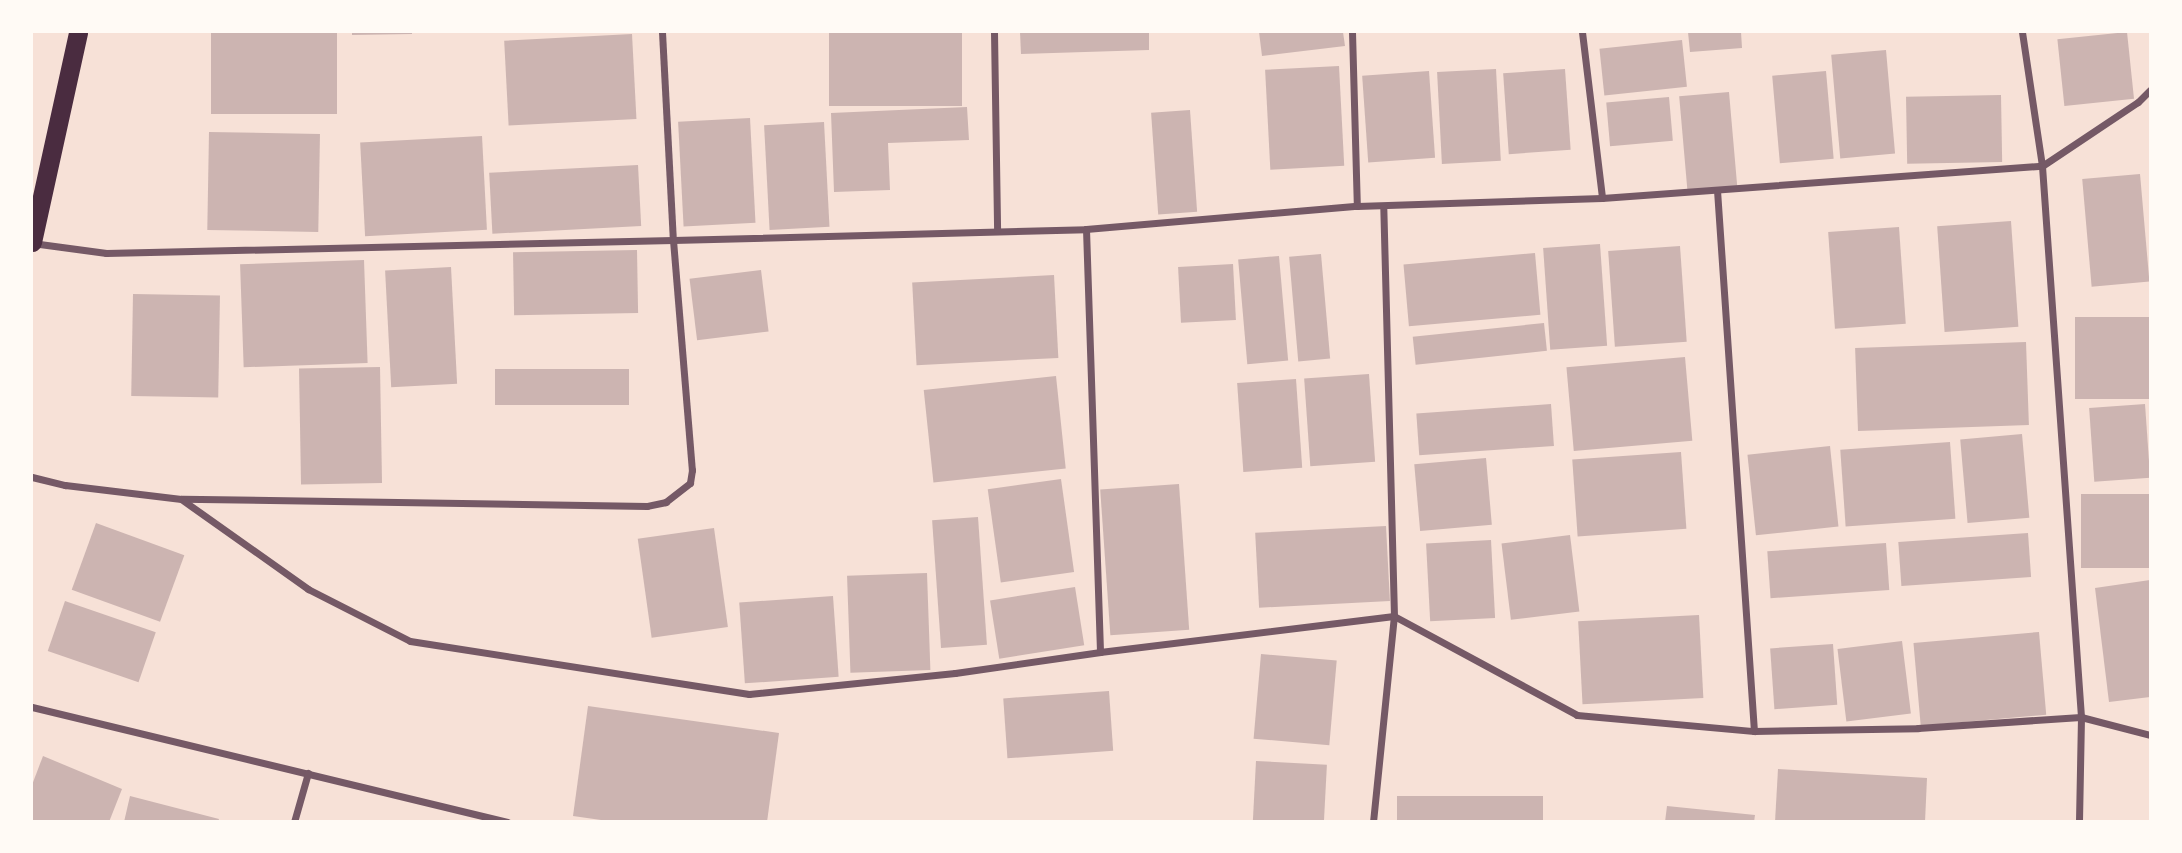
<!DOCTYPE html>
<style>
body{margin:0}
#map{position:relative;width:2182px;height:853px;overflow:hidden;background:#f7e1d7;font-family:"Space Grotesk",sans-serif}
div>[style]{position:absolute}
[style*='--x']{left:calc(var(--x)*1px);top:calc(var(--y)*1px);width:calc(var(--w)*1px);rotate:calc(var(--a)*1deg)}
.building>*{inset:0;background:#ccb4b1;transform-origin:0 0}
.minor>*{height:7px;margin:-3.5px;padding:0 3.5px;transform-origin:3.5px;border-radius:3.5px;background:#755966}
.trunk>*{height:19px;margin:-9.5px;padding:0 9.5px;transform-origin:9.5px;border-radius:9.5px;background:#4a2c40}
span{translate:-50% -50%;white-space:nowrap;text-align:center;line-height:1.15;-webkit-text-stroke:7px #fffaf5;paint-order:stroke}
.frame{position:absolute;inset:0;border:33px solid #fffaf5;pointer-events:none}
</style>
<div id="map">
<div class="building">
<i style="left:211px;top:32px;width:126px;height:82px"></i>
<i style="clip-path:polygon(352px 32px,412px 32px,412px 34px,352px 35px)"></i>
<i style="left:829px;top:32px;width:133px;height:74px"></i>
<i style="clip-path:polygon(1020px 32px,1149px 32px,1149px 50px,1021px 54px)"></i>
<i style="clip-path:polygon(1259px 32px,1343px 32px,1345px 46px,1262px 56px)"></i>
<i style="clip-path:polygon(1688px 32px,1741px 32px,1742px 48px,1690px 52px)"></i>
<i style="left:2127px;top:32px;width:67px;height:70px;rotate:84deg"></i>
<i style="left:632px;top:34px;width:85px;height:128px;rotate:87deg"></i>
<i style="left:1682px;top:40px;width:47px;height:83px;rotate:84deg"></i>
<i style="left:1886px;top:50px;width:104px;height:55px;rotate:85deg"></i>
<i style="left:1339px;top:66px;width:100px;height:74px;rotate:87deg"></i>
<i style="left:1496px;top:69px;width:92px;height:59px;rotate:87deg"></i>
<i style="left:1565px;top:69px;width:81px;height:62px;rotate:86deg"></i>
<i style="left:1429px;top:71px;width:87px;height:67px;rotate:86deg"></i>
<i style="left:1826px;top:71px;width:88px;height:54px;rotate:85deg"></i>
<i style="left:1729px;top:92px;width:95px;height:50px;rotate:85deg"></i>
<i style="left:2001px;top:95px;width:67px;height:95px;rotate:89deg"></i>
<i style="left:1669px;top:97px;width:44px;height:63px;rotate:85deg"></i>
<i style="clip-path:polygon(967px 107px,969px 140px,888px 143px,890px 190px,834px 192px,831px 113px)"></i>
<i style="left:1190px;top:110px;width:102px;height:39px;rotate:86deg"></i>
<i style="left:750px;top:118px;width:105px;height:72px;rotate:87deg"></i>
<i style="left:824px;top:122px;width:105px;height:60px;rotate:87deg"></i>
<i style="left:209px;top:132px;width:111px;height:98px;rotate:1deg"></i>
<i style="left:482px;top:136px;width:94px;height:122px;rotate:87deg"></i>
<i style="left:638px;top:165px;width:61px;height:149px;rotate:87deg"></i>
<i style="left:2140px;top:174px;width:108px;height:58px;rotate:85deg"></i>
<i style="left:2011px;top:221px;width:106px;height:74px;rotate:86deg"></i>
<i style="left:1899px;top:227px;width:97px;height:71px;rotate:86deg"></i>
<i style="left:1600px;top:244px;width:102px;height:57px;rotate:86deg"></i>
<i style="left:1680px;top:246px;width:96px;height:72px;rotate:86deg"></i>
<i style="left:637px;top:250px;width:63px;height:124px;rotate:89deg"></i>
<i style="left:1535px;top:253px;width:62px;height:132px;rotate:85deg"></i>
<i style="left:1321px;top:254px;width:105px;height:32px;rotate:85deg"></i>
<i style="left:1279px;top:256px;width:105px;height:41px;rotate:85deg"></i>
<i style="left:364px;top:260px;width:103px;height:124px;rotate:88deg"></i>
<i style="left:1233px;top:264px;width:56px;height:55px;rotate:87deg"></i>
<i style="left:451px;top:267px;width:117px;height:66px;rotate:87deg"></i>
<i style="left:761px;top:270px;width:62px;height:72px;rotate:83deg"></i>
<i style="left:1054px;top:275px;width:83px;height:142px;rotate:87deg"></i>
<i style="left:133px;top:294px;width:87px;height:102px;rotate:1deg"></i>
<i style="left:2150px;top:317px;width:82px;height:75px;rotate:90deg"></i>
<i style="left:1544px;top:323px;width:28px;height:132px;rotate:84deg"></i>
<i style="left:2026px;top:342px;width:83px;height:171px;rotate:88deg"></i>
<i style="left:1685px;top:357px;width:84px;height:119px;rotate:85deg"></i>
<i style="left:380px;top:367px;width:116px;height:81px;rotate:89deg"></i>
<i style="left:629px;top:369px;width:36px;height:134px;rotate:90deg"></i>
<i style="left:1369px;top:374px;width:88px;height:65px;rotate:86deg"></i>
<i style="left:1056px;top:376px;width:93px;height:133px;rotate:84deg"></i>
<i style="left:1296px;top:379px;width:89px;height:59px;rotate:86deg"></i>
<i style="left:1551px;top:404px;width:42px;height:135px;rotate:86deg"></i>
<i style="left:2145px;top:404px;width:74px;height:56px;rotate:86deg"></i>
<i style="left:2022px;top:434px;width:84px;height:62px;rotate:85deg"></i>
<i style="left:1950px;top:442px;width:77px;height:110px;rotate:86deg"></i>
<i style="left:1830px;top:446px;width:81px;height:83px;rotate:84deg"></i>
<i style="left:1681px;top:452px;width:77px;height:109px;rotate:86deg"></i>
<i style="left:1486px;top:458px;width:67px;height:72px;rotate:85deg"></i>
<i style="left:1061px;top:479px;width:94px;height:74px;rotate:82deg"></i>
<i style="left:1179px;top:484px;width:146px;height:79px;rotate:86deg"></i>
<i style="left:2150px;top:494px;width:74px;height:69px;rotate:90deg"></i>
<i style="left:978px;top:517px;width:128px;height:46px;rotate:86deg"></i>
<i style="left:96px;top:523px;width:94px;height:71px;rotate:20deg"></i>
<i style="left:1386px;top:526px;width:75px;height:131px;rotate:87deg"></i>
<i style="left:714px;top:528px;width:100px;height:77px;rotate:82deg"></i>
<i style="left:2028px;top:533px;width:44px;height:130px;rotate:86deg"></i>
<i style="left:1570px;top:535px;width:77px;height:69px;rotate:83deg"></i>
<i style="left:1491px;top:540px;width:78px;height:65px;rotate:87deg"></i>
<i style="left:1886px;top:543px;width:47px;height:119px;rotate:86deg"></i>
<i style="left:927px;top:573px;width:97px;height:80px;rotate:88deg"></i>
<i style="clip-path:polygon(2150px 580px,2150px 697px,2109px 702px,2095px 588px)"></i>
<i style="left:1075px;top:587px;width:59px;height:86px;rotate:81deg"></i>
<i style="left:833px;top:596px;width:81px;height:94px;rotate:86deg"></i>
<i style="left:65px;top:601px;width:96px;height:53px;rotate:19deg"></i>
<i style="left:1699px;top:615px;width:83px;height:121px;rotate:87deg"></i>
<i style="left:2039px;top:632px;width:83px;height:126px;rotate:85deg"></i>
<i style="left:1902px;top:641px;width:73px;height:65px;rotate:83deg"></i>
<i style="left:1833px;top:644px;width:61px;height:63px;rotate:86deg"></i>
<i style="left:1261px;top:654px;width:76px;height:85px;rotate:5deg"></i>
<i style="left:1109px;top:691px;width:60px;height:106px;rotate:86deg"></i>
<i style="clip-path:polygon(588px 706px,779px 733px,767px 822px,615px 822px,573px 816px)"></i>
<i style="clip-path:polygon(43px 756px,122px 789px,109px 822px,32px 822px,32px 785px)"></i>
<i style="left:1256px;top:761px;width:71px;height:61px;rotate:3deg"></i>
<i style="clip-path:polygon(1778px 769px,1927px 778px,1925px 822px,1775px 822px)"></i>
<i style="clip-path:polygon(130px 796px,219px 819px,218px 822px,124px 822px)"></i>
<i style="left:1543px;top:796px;width:26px;height:146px;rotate:90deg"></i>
<i style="clip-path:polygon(1667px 806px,1755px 815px,1754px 822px,1665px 822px)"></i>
</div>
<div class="minor">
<i style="--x:662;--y:32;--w:208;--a:87"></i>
<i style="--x:673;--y:240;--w:413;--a:-1.5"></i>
<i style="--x:1086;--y:229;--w:272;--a:-4.9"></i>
<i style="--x:1357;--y:206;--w:245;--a:-1.9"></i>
<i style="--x:1602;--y:198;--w:441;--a:-4.2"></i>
<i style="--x:2042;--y:166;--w:552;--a:85.95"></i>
<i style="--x:2081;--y:717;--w:71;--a:14.6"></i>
<i style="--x:994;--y:32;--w:198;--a:89.1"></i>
<i style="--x:1352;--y:32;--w:174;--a:88.4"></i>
<i style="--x:1582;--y:32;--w:167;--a:83.1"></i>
<i style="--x:2022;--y:32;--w:135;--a:81.5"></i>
<i style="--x:2042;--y:166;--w:115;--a:-33.7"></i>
<i style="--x:2138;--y:102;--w:17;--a:-45"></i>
<i style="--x:1717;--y:190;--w:542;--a:86.09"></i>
<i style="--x:1754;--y:731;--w:164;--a:-1"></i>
<i style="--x:1918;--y:728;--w:163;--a:-3.9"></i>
<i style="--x:2081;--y:717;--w:105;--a:91.1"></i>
<i style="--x:1086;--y:229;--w:423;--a:88.1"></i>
<i style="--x:32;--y:243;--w:75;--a:7.7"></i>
<i style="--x:106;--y:253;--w:567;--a:-1.31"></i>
<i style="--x:673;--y:240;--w:231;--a:85.3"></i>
<i style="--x:692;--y:470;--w:13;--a:99"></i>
<i style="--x:690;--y:483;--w:31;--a:142"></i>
<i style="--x:666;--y:502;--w:19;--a:168"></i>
<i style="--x:647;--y:506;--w:465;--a:-179.1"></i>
<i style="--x:32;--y:477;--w:34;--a:14"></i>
<i style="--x:65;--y:485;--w:117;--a:6.9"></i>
<i style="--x:181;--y:499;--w:156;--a:35.3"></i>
<i style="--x:308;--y:589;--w:114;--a:27"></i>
<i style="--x:410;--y:641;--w:343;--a:8.9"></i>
<i style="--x:749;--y:694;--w:207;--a:-5.8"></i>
<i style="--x:955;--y:673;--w:147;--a:-8.2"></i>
<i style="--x:1100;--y:652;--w:296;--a:-7"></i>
<i style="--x:1394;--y:616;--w:208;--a:28.4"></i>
<i style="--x:1577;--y:715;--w:178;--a:5.2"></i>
<i style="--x:32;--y:707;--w:489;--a:13.6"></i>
<i style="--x:294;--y:822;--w:51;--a:-74.1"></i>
<i style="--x:1373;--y:822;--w:207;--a:-84.2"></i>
<i style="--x:1394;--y:616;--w:410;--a:-91.5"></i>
</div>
<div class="trunk">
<i style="--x:32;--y:242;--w:215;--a:-77.6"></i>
</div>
<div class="frame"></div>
</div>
